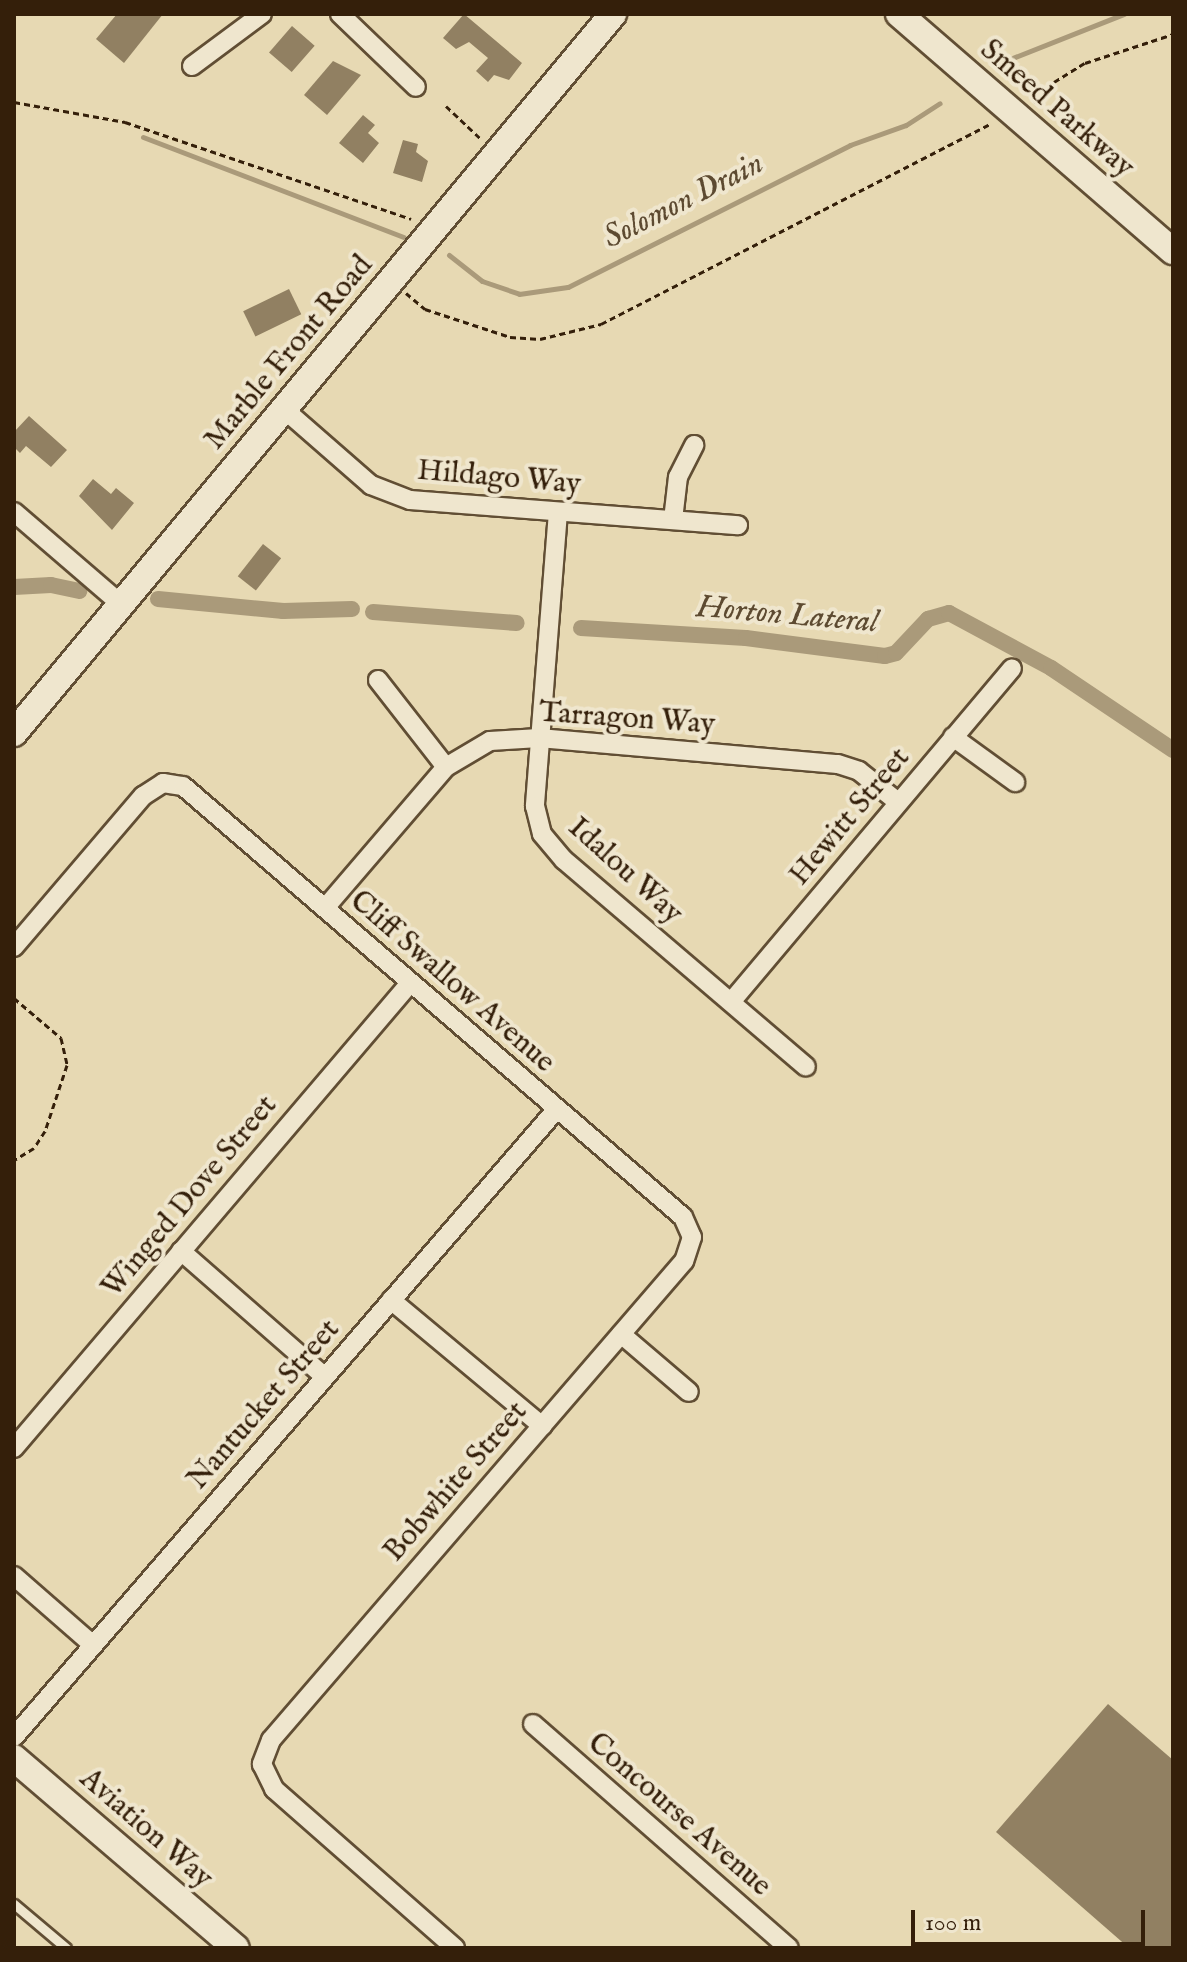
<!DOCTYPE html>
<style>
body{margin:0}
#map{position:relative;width:1187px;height:1962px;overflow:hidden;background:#e7d9b3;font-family:"IM FELL English",serif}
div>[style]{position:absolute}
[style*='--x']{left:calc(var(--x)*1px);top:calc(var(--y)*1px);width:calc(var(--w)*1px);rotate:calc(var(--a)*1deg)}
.stream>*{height:5px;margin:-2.5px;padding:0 2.5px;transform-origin:2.5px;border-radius:2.5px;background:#aa9a7a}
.canal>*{height:16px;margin:-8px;padding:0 8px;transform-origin:8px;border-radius:8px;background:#aa9a7a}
.building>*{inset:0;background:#918062;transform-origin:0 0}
.path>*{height:3px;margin-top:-1.5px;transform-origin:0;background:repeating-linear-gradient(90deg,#341f0a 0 6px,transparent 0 10px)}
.roads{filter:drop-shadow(2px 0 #614e34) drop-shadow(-2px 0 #614e34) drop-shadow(0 2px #614e34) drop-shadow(0 -2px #614e34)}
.lane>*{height:9px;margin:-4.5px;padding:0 4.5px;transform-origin:4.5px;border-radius:4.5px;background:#efe6ce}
.street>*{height:18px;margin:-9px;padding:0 9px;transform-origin:9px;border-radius:9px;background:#efe6ce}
.secondary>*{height:26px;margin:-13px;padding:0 13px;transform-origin:13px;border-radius:13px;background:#efe6ce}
span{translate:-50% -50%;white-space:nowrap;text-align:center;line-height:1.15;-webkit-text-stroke:8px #efe6ce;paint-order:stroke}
.street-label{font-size:30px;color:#341f0a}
.water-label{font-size:32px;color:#5d4a31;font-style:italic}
.frame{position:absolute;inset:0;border:16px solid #341f0a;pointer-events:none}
.scale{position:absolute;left:911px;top:1910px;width:234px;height:36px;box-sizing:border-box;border:4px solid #341f0a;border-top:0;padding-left:10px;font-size:24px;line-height:28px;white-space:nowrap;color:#341f0a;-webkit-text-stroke:6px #efe6ce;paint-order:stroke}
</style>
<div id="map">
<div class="stream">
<i style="--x:1005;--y:61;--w:128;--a:-21.6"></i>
<i style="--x:143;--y:137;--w:279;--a:21"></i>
<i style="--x:449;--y:255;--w:42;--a:38.2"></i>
<i style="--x:482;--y:281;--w:39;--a:19"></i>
<i style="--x:519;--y:294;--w:49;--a:-8.1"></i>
<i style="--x:568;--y:287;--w:316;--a:-26.7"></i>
<i style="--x:850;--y:145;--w:59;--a:-19.7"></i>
<i style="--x:906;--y:125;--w:40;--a:-32.9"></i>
</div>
<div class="canal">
<i style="--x:14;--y:587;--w:37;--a:-3"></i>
<i style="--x:51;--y:585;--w:29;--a:12"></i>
<i style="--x:158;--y:599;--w:126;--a:5.5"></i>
<i style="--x:283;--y:611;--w:69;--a:-1.7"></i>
<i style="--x:373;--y:612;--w:144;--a:4.4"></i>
<i style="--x:581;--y:628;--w:165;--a:3.5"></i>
<i style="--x:746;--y:638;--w:140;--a:7.4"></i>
<i style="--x:885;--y:656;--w:11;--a:-15"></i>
<i style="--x:896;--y:653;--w:47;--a:-46.7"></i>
<i style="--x:928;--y:619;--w:22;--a:-16"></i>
<i style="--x:949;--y:613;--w:116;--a:28.3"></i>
<i style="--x:1051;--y:668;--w:147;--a:33.9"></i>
</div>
<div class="building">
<i style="clip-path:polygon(117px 14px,163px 14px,124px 63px,96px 39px)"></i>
<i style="clip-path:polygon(464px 14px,522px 63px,509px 80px,494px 75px,488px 82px,476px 71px,488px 58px,469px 42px,456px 49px,443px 38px)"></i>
<i style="left:292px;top:26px;width:30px;height:35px;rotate:41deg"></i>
<i style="clip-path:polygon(333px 61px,361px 75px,327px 115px,304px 95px)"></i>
<i style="clip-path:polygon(363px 115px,375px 125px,368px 133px,379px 143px,363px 163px,339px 143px)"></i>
<i style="clip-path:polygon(403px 140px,418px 144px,416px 152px,428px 161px,422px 182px,393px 173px)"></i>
<i style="left:289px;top:289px;width:28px;height:51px;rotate:64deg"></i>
<i style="clip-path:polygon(29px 416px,67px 450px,51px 467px,26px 446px,20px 453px,14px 447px,14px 432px)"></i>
<i style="clip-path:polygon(93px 479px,111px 494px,116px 488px,134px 503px,112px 530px,79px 496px)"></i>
<i style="left:263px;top:544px;width:23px;height:41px;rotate:38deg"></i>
<i style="clip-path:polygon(1108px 1704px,1173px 1760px,1173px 1948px,1129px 1948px,996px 1832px)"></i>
</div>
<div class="path">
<i style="--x:14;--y:102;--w:113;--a:10.2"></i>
<i style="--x:125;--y:122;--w:302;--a:18.7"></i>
<i style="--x:1034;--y:103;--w:29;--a:-46"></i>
<i style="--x:1054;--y:82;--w:36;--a:-32"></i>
<i style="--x:1085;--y:63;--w:93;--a:-18.2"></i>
<i style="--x:446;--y:106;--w:47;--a:43.3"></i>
<i style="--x:406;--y:293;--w:25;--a:40"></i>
<i style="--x:425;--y:309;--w:89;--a:18.2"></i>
<i style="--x:510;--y:337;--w:30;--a:4"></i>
<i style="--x:540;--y:339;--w:63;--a:-13.8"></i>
<i style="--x:601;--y:324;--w:436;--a:-27.2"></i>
<i style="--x:14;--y:998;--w:62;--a:40.4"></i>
<i style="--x:61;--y:1038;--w:28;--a:77"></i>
<i style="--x:67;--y:1065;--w:70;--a:108.4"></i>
<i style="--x:45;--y:1131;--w:20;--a:123"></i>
<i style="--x:34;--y:1148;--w:23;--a:149"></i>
</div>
<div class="roads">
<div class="lane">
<i style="--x:14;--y:1904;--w:68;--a:40.2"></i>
</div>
<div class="street">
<i style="--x:340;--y:14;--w:105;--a:43.8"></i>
<i style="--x:192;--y:66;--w:87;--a:-36.6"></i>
<i style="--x:285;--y:410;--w:114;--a:41.1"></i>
<i style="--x:371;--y:485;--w:42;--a:21"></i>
<i style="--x:410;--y:500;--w:329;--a:4.4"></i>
<i style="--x:14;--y:512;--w:141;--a:40.7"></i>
<i style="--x:558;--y:512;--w:295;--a:94.5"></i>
<i style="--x:535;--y:806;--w:29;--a:76"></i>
<i style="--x:542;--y:834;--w:34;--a:50"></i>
<i style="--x:564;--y:860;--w:318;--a:40.5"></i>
<i style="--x:673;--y:520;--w:43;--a:-83.4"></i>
<i style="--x:678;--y:477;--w:36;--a:-63"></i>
<i style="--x:378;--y:680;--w:110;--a:52"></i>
<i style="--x:953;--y:737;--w:77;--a:36"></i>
<i style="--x:325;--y:908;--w:186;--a:-49.4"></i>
<i style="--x:446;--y:767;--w:51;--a:-30.6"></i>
<i style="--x:490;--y:741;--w:49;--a:-3.5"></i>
<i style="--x:539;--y:738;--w:300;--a:5"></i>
<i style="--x:838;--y:764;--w:22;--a:18"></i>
<i style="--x:859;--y:771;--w:50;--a:38.5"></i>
<i style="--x:14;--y:947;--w:199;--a:-49.5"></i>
<i style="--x:143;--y:796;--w:24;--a:-33"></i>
<i style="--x:163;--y:783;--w:20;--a:9"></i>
<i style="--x:183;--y:786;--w:660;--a:40.76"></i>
<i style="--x:683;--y:1217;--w:22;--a:66"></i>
<i style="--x:692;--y:1237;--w:25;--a:108"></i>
<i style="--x:684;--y:1261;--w:632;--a:130.77"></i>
<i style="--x:271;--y:1740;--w:26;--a:111"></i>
<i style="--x:262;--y:1764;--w:28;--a:64"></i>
<i style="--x:274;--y:1789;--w:241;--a:41.3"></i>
<i style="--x:731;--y:1002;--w:436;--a:-49.9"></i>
<i style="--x:181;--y:1251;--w:191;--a:41.2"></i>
<i style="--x:391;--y:1300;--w:197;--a:39.8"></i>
<i style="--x:621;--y:1334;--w:89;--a:40.5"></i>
<i style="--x:14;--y:1448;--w:611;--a:-49.58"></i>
<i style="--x:14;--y:1576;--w:105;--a:41.1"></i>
<i style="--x:533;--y:1724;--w:340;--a:41.2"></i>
<i style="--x:14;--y:1737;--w:829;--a:-49.16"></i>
</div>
<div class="secondary">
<i style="--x:899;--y:14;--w:362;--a:40.9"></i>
<i style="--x:14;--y:733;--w:936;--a:-50.2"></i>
<i style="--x:14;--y:1758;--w:292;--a:40.6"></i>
</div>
</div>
<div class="street-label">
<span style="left:1057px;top:109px;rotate:41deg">Smeed Parkway</span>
<span style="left:289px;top:353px;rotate:-50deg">Marble Front Road</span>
<span style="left:499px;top:478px;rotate:5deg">Hildago Way</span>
<span style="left:627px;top:719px;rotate:4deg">Tarragon Way</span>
<span style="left:850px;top:817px;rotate:-50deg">Hewitt Street</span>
<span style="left:625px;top:871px;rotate:42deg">Idalou Way</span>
<span style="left:452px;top:982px;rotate:41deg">Cliff Swallow Avenue</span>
<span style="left:190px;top:1197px;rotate:-50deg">Winged Dove Street</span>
<span style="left:264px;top:1405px;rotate:-49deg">Nantucket Street</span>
<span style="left:456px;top:1482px;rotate:-49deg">Bobwhite Street</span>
<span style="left:679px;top:1815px;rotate:41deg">Concourse Avenue</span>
<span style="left:146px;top:1829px;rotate:41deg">Aviation Way</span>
</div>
<div class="water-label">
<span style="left:684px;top:202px;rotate:-27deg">Solomon Drain</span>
<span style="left:787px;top:616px;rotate:5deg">Horton Lateral</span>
</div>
<div class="frame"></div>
<div class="scale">100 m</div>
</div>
